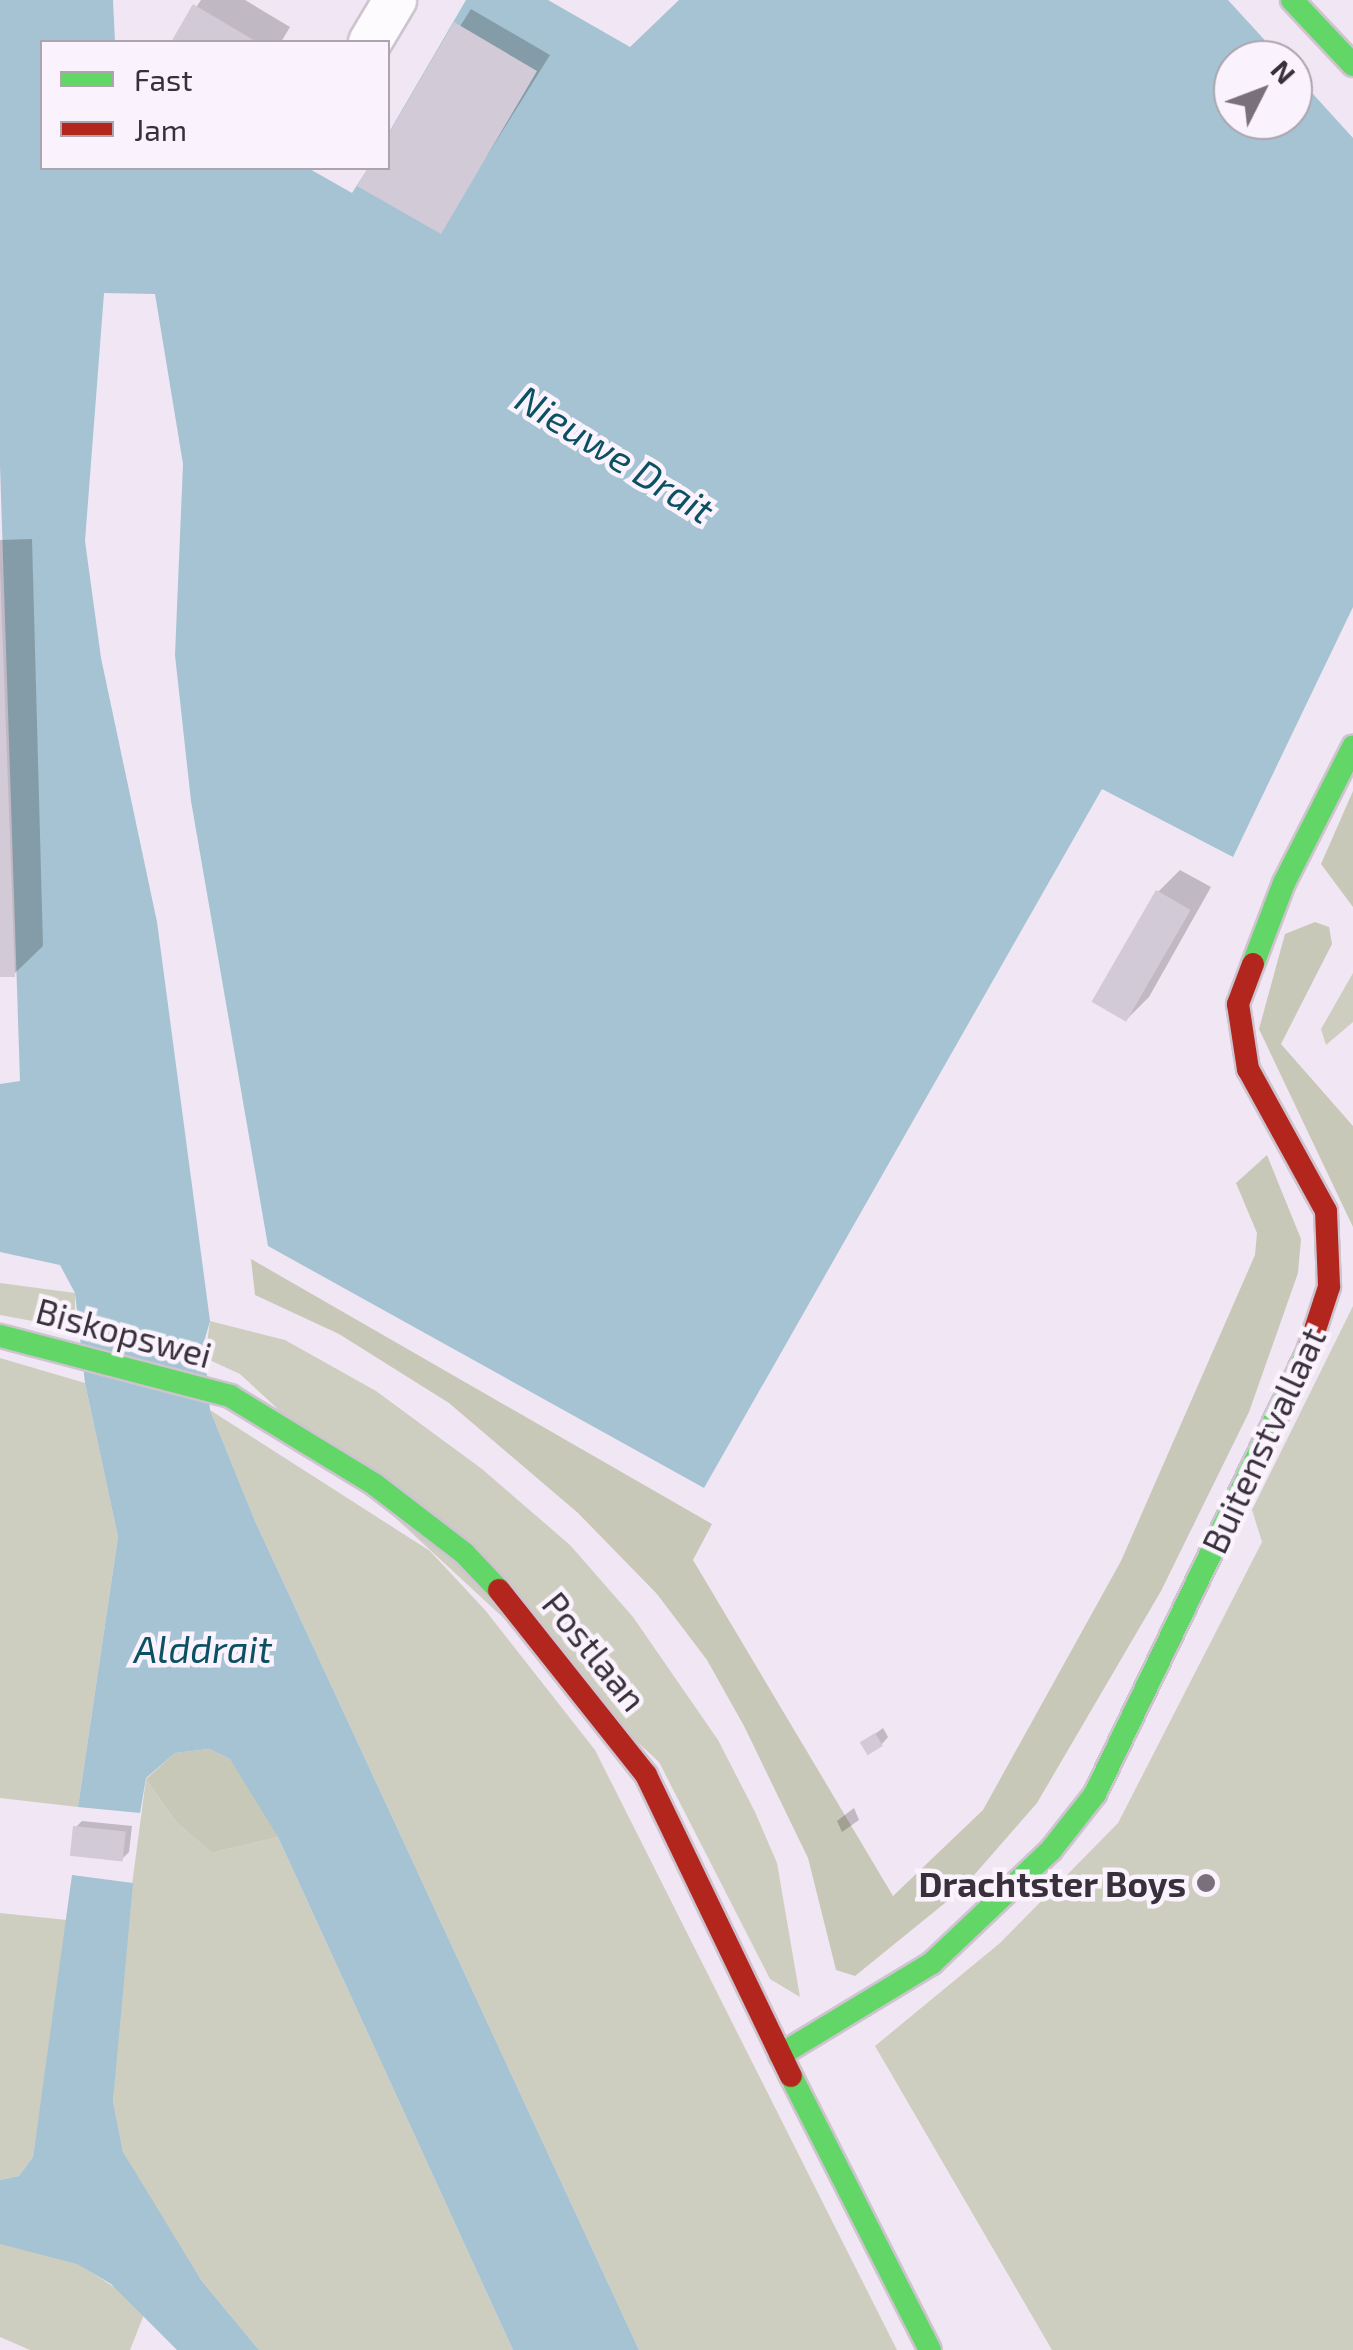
<!DOCTYPE html>
<style>
body{margin:0}
#map{position:relative;width:1353px;height:2350px;overflow:hidden;background:#f1e6f3;font-family:"Exo 2",sans-serif}
div>[style]{position:absolute}
[style*='--x']{left:calc(var(--x)*1px);top:calc(var(--y)*1px);width:calc(var(--w)*1px);rotate:calc(var(--a)*1deg)}
.green>*{inset:0;background:#cecec0}
.forest>*{inset:0;background:#c8c8b8}
.water>*{inset:0;background:#a5c3d2}
.shadow>*{inset:0;background:#0003}
.building>*{inset:0;background:#d3cad7;transform-origin:0 0}
.roads{filter:drop-shadow(2px 0 #cdc4cf) drop-shadow(-2px 0 #cdc4cf) drop-shadow(0 2px #cdc4cf) drop-shadow(0 -2px #cdc4cf)}
.street>*{height:42px;margin:-21px;padding:0 21px;transform-origin:21px;border-radius:21px;background:#fdfbfd}
.fast>*{height:22px;margin:-11px;padding:0 11px;transform-origin:11px;border-radius:11px;background:#63d668}
.jam>*{height:22px;margin:-11px;padding:0 11px;transform-origin:11px;border-radius:11px;background:#b3261e}
.dots>*{width:28px;height:28px;translate:-50% -50%;box-sizing:border-box;border:5px solid #faf2fc;border-radius:50%}
span{translate:-50% -50%;white-space:nowrap;text-align:center;line-height:1.15;-webkit-text-stroke:9px #faf2fc;paint-order:stroke}
.street-label{font-size:35px;color:#38303a}
.poi-label{font-size:35px;color:#38303a;font-weight:700}
.right{translate:-100% -50%;text-align:right}
.water-label{font-size:38px;color:#0b5162;font-style:italic}
.legend{position:absolute;left:40px;top:40px;width:350px;height:130px;box-sizing:border-box;background:#faf2fc;border:2px solid #aca4ae;margin:0;padding:12px 18px;list-style:none;font-size:30px;color:#38303a}
.legend li{display:flex;align-items:center;gap:20px;height:50px}
.legend b{width:50px;border:2px solid #aca4ae}
.north{position:absolute;left:1213px;top:40px;width:100px;height:100px;box-sizing:border-box;background:#faf2fc;border:2px solid #aca4ae;border-radius:50%;rotate:48deg;font-size:28px;font-weight:700;line-height:40px;text-align:center;color:#38303a}
.north::after{content:'';display:block;margin:auto;width:35px;height:45px;background:#79707b;clip-path:polygon(50% 0,100% 100%,50% 72%,0 100%)}
</style>
<div id="map">
<div class="green">
<i style="clip-path:polygon(1353px 973px,1353px 1022px,1326px 1045px,1321px 1029px)"></i>
<i style="clip-path:polygon(0 1283px,75px 1293px,75px 1322px,65px 1319px,65px 1327px,0 1315px)"></i>
<i style="clip-path:polygon(1353px 1306px,1353px 2350px,1052px 2350px,875px 2046px,1000px 1943px,1118px 1823px,1262px 1542px,1252px 1510px)"></i>
<i style="clip-path:polygon(210px 1321px,285px 1340px,376px 1391px,482px 1469px,570px 1545px,633px 1617px,718px 1740px,755px 1812px,777px 1863px,800px 1997px,770px 1979px,659px 1762px,240px 1374px,205px 1358px)"></i>
<i style="clip-path:polygon(0 1358px,85px 1383px,118px 1537px,78px 1807px,0 1798px)"></i>
<i style="clip-path:polygon(210px 1410px,430px 1551px,485px 1610px,595px 1750px,897px 2350px,639px 2350px,255px 1521px)"></i>
<i style="clip-path:polygon(146px 1779px,176px 1822px,212px 1853px,278px 1837px,513px 2350px,259px 2350px,201px 2280px,163px 2222px,123px 2152px,113px 2101px,124px 1945px)"></i>
<i style="clip-path:polygon(0 1913px,67px 1920px,33px 2157px,19px 2176px,0 2180px)"></i>
<i style="clip-path:polygon(0 2242px,75px 2262px,128px 2296px,145px 2312px,130px 2350px,30px 2350px,0 2337px)"></i>
</div>
<div class="forest">
<i style="clip-path:polygon(1353px 791px,1353px 907px,1321px 864px)"></i>
<i style="clip-path:polygon(1315px 922px,1329px 927px,1332px 944px,1281px 1044px,1353px 1126px,1353px 1227px,1259px 1029px,1285px 934px)"></i>
<i style="clip-path:polygon(1267px 1155px,1301px 1239px,1298px 1273px,1249px 1412px,1161px 1591px,1037px 1803px,961px 1890px,855px 1976px,836px 1970px,808px 1858px,744px 1726px,707px 1660px,657px 1594px,578px 1513px,449px 1403px,339px 1334px,255px 1295px,251px 1259px,712px 1524px,693px 1560px,893px 1896px,983px 1810px,1121px 1561px,1255px 1255px,1257px 1233px,1236px 1183px)"></i>
<i style="clip-path:polygon(209px 1749px,230px 1759px,252px 1785px,278px 1837px,212px 1853px,176px 1822px,146px 1779px,175px 1753px)"></i>
</div>
<div class="water">
<i style="clip-path:polygon(0 0,113px 0,115px 42px,42px 42px,42px 168px,308px 168px,352px 193px,368px 168px,388px 168px,388px 134px,466px 0,548px 0,630px 47px,679px 0,1228px 0,1283px 60px,1233px 60px,1233px 120px,1293px 120px,1293px 72px,1353px 138px,1353px 607px,1233px 857px,1102px 789px,704px 1488px,268px 1246px,191px 801px,175px 655px,183px 464px,155px 294px,104px 293px,85px 541px,101px 658px,157px 922px,210px 1321px,204px 1342px,210px 1410px,255px 1521px,639px 2350px,513px 2350px,278px 1837px,230px 1759px,209px 1749px,175px 1753px,146px 1778px,140px 1813px,78px 1807px,118px 1537px,85px 1383px,75px 1293px,60px 1265px,0 1252px,0 1084px,20px 1081px,0 465px)"></i>
<i style="clip-path:polygon(72px 1875px,133px 1883px,113px 2101px,123px 2152px,201px 2280px,259px 2350px,177px 2350px,111px 2284px,77px 2264px,0 2244px,0 2180px,19px 2176px,33px 2157px)"></i>
</div>
<div class="shadow">
<i style="clip-path:polygon(201px 0,245px 0,290px 27px,281px 42px,174px 41px)"></i>
<i style="clip-path:polygon(471px 9px,550px 55px,440px 231px,361px 185px,371px 168px,388px 168px,388px 140px)"></i>
<i style="clip-path:polygon(32px 539px,43px 946px,14px 974px,0 974px,0 540px)"></i>
<i style="clip-path:polygon(1180px 870px,1211px 887px,1149px 997px,1127px 1019px,1158px 892px)"></i>
<i style="clip-path:polygon(883px 1728px,888px 1737px,882px 1744px,863px 1743px)"></i>
<i style="clip-path:polygon(854px 1808px,859px 1820px,842px 1832px,837px 1821px)"></i>
<i style="clip-path:polygon(82px 1821px,132px 1826px,129px 1852px,122px 1859px,75px 1828px)"></i>
</div>
<div class="building">
<i style="clip-path:polygon(193px 4px,257px 42px,171px 42px)"></i>
<i style="clip-path:polygon(454px 22px,537px 71px,441px 234px,357px 186px,368px 168px,388px 168px,388px 135px)"></i>
<i style="clip-path:polygon(0 567px,15px 977px,0 977px)"></i>
<i style="left:1156px;top:890px;width:40px;height:129px;rotate:30deg"></i>
<i style="left:875px;top:1733px;width:15px;height:18px;rotate:58deg"></i>
<i style="left:73px;top:1826px;width:53px;height:30px;rotate:6deg"></i>
</div>
<div class="roads">
<div class="street">
<i style="--x:370;--y:42;--w:49;--a:-59.2"></i>
</div>
<div class="fast">
<i style="--x:1292;--y:0;--w:89;--a:46.8"></i>
<i style="--x:1253;--y:964;--w:87;--a:-69.1"></i>
<i style="--x:1284;--y:883;--w:153;--a:-63.1"></i>
<i style="--x:0;--y:1336;--w:238;--a:14.6"></i>
<i style="--x:230;--y:1396;--w:169;--a:31.4"></i>
<i style="--x:374;--y:1484;--w:113;--a:37.5"></i>
<i style="--x:464;--y:1553;--w:51;--a:46.6"></i>
<i style="--x:780;--y:2055;--w:178;--a:-31.2"></i>
<i style="--x:932;--y:1963;--w:164;--a:-43.5"></i>
<i style="--x:1051;--y:1850;--w:71;--a:-51.8"></i>
<i style="--x:1095;--y:1794;--w:492;--a:-64.3"></i>
<i style="--x:791;--y:2076;--w:307;--a:63.1"></i>
</div>
<div class="jam">
<i style="--x:1253;--y:964;--w:43;--a:110.6"></i>
<i style="--x:1238;--y:1004;--w:66;--a:81.3"></i>
<i style="--x:1248;--y:1069;--w:162;--a:61.2"></i>
<i style="--x:1326;--y:1211;--w:76;--a:87.7"></i>
<i style="--x:1329;--y:1287;--w:67;--a:108.2"></i>
<i style="--x:499;--y:1590;--w:236;--a:51.5"></i>
<i style="--x:646;--y:1775;--w:334;--a:64.3"></i>
</div>
</div>
<div class="dots">
<i style="left:1206px;top:1883px;background:#79707b"></i>
</div>
<div class="street-label">
<span style="left:124px;top:1332px;rotate:15deg">Biskopswei</span>
<span style="left:1263px;top:1440px;rotate:-65deg">Buitenstvallaat</span>
<span style="left:595px;top:1651px;rotate:51deg">Postlaan</span>
</div>
<div class="poi-label">
<span class="right" style="left:1186px;top:1883px">Drachtster Boys</span>
</div>
<div class="water-label">
<span style="left:615px;top:454px;rotate:32deg">Nieuwe Drait</span>
<span style="left:203px;top:1649px">Alddrait</span>
</div>
<ul class="legend">
<li><b style="height:12px;background:#63d668"></b>Fast</li>
<li><b style="height:12px;background:#b3261e"></b>Jam</li>
</ul>
<div class="north">N</div>
</div>
